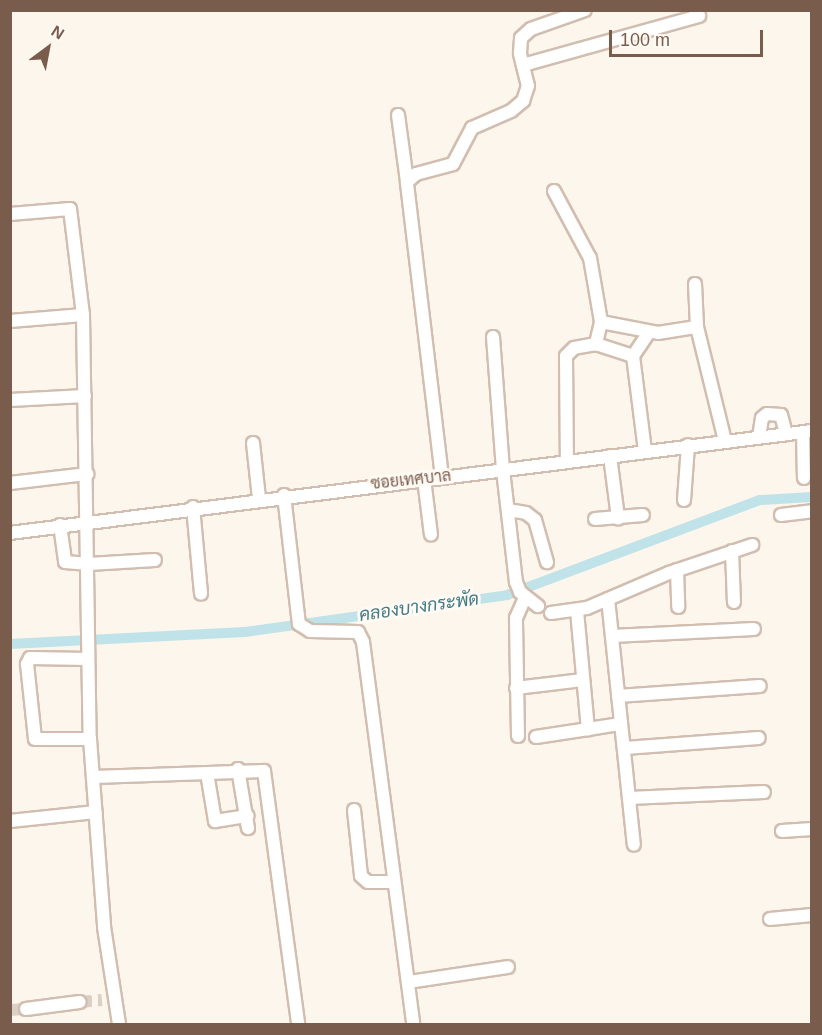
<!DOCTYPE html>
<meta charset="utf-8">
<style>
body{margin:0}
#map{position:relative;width:822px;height:1035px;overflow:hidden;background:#fdf6ec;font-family:Helvetica,Sarabun,sans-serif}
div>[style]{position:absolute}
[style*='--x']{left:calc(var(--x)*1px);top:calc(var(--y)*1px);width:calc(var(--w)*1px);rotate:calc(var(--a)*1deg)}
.canal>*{height:10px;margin:-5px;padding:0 5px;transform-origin:5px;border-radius:5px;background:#bfe3e8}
.minor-tunnel>*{height:12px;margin-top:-6px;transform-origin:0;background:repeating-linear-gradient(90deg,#dcd0c4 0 12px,transparent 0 18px)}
.roads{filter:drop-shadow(2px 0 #d1beb0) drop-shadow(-2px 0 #d1beb0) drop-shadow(0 2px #d1beb0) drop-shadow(0 -2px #d1beb0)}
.minor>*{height:12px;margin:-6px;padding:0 6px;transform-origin:6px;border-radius:6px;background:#fff}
span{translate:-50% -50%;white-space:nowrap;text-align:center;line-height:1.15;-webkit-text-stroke:6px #fffaf3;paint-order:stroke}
.street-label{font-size:16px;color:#7a5c4d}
.water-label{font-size:18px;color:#437c86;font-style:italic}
.frame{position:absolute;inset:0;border:12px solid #7a5c4d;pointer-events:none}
.north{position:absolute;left:18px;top:18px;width:60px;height:60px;-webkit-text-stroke:4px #fffaf3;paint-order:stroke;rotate:32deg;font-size:16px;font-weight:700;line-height:24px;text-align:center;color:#7a5c4d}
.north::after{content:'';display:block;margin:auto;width:21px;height:27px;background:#7a5c4d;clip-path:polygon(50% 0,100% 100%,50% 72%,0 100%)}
.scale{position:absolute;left:609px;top:30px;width:154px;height:27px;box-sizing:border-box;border:3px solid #7a5c4d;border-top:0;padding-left:8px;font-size:18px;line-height:21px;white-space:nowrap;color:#7a5c4d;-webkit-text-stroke:4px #fffaf3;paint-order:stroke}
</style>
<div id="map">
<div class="canal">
<i style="--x:10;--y:644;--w:235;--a:-2.9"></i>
<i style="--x:245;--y:632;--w:265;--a:-8"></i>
<i style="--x:507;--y:595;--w:270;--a:-20.6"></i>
<i style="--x:760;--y:500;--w:52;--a:-3.3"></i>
</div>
<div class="minor-tunnel">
<i style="--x:80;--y:1002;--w:22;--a:-5"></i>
<i style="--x:10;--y:1010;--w:16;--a:-4"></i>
</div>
<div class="roads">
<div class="minor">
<i style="--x:523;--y:65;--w:183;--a:-15.6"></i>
<i style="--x:398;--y:115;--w:68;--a:82.3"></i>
<i style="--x:554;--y:191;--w:76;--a:61.8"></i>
<i style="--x:590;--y:258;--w:65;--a:80.2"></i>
<i style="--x:601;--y:322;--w:23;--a:103"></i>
<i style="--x:596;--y:344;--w:22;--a:170"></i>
<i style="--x:574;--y:348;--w:11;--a:135"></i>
<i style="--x:566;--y:356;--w:106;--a:89.5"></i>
<i style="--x:10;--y:214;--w:60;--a:-4.8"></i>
<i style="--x:70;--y:209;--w:107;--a:83"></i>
<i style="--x:695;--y:284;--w:43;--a:87.3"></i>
<i style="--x:697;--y:327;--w:117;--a:76.2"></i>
<i style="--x:10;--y:321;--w:73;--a:-4.7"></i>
<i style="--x:83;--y:315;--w:424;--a:89.1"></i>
<i style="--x:90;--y:739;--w:189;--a:85.7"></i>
<i style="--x:104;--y:927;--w:98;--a:81.2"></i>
<i style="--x:601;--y:322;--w:58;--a:10.9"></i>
<i style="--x:658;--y:333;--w:39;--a:-9"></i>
<i style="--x:493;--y:337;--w:133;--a:85.7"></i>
<i style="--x:503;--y:470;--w:113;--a:83.4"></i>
<i style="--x:516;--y:582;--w:11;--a:68"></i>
<i style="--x:520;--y:592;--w:23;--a:38"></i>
<i style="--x:596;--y:344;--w:39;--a:18"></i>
<i style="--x:10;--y:400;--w:75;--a:-3.1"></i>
<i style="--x:803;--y:432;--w:46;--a:88.8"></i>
<i style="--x:759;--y:437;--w:19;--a:-81"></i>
<i style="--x:762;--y:418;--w:6;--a:-39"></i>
<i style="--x:767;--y:414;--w:14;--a:4"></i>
<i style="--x:781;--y:415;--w:20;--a:75"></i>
<i style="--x:253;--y:443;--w:55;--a:83.8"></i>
<i style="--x:645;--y:451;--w:96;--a:-97.2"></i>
<i style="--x:633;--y:356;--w:29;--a:-56"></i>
<i style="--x:610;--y:456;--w:63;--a:82.6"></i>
<i style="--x:442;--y:477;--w:297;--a:-96.8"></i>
<i style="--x:407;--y:182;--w:12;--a:-42"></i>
<i style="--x:416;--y:174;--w:38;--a:-15"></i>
<i style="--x:453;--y:164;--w:41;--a:-62.2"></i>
<i style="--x:472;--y:128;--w:43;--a:-23.6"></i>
<i style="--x:511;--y:111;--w:16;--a:-40"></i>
<i style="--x:523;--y:101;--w:16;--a:-72"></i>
<i style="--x:528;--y:86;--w:34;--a:-104"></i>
<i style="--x:520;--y:53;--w:15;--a:-86"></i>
<i style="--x:521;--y:38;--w:13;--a:-42"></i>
<i style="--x:531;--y:29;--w:57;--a:-19.4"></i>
<i style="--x:424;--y:479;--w:56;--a:82.9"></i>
<i style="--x:10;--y:483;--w:78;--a:-6.7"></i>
<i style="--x:284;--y:495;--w:130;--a:83.4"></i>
<i style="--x:299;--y:624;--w:13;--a:32"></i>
<i style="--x:310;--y:631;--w:48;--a:1.2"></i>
<i style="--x:358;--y:632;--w:11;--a:63"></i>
<i style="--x:363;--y:642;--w:385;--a:82.5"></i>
<i style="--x:684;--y:500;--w:55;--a:-85.8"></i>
<i style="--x:193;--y:507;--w:87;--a:84.7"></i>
<i style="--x:508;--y:510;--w:18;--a:9"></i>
<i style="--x:526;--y:513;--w:11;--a:38"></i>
<i style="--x:535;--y:520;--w:44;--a:74.1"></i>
<i style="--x:781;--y:515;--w:31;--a:-7"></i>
<i style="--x:595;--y:519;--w:48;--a:-4.8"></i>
<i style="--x:60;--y:525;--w:37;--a:82"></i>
<i style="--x:65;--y:562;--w:24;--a:5"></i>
<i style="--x:89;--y:564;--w:66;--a:-3.5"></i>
<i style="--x:10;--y:533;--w:808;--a:-7.25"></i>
<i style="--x:732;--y:551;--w:51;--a:87.8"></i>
<i style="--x:677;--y:570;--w:37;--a:88"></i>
<i style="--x:608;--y:599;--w:247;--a:84"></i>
<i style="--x:577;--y:611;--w:119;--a:84.7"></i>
<i style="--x:588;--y:729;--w:33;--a:-9"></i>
<i style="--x:551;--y:613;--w:36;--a:-8"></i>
<i style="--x:587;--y:608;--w:89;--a:-23.1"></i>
<i style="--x:669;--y:573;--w:88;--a:-18.6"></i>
<i style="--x:612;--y:636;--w:142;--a:-2.8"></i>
<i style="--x:88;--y:659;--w:58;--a:-179"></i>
<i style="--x:30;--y:658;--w:7;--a:117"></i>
<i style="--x:27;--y:664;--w:75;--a:83.9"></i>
<i style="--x:35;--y:739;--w:55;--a:0"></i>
<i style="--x:516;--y:688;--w:67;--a:-6.8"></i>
<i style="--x:618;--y:696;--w:142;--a:-4"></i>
<i style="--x:518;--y:736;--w:118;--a:-91"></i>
<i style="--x:516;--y:618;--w:22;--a:-66"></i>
<i style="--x:536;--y:737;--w:53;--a:-8.7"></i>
<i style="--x:625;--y:748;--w:134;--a:-4.3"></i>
<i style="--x:238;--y:769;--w:60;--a:80.4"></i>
<i style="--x:207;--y:773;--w:49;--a:80.5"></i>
<i style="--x:215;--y:821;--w:33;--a:-9"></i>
<i style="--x:94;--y:777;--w:170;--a:-2"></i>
<i style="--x:264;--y:771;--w:255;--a:82.3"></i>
<i style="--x:629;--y:798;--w:135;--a:-2.5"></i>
<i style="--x:354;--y:810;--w:66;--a:83.9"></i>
<i style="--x:361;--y:876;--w:9;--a:41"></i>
<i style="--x:368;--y:882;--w:24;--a:0"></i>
<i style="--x:10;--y:821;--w:86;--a:-6"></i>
<i style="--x:782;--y:831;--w:30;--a:-4"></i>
<i style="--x:770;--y:919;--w:42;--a:-5.4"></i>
<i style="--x:409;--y:982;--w:100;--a:-8.6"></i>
<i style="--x:26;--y:1009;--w:54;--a:-7.4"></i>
</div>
</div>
<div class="street-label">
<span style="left:411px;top:480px;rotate:-6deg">ซอยเทศบาล</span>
</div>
<div class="water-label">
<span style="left:419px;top:607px;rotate:-8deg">คลองบางกระพัด</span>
</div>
<div class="frame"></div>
<div class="north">N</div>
<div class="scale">100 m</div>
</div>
